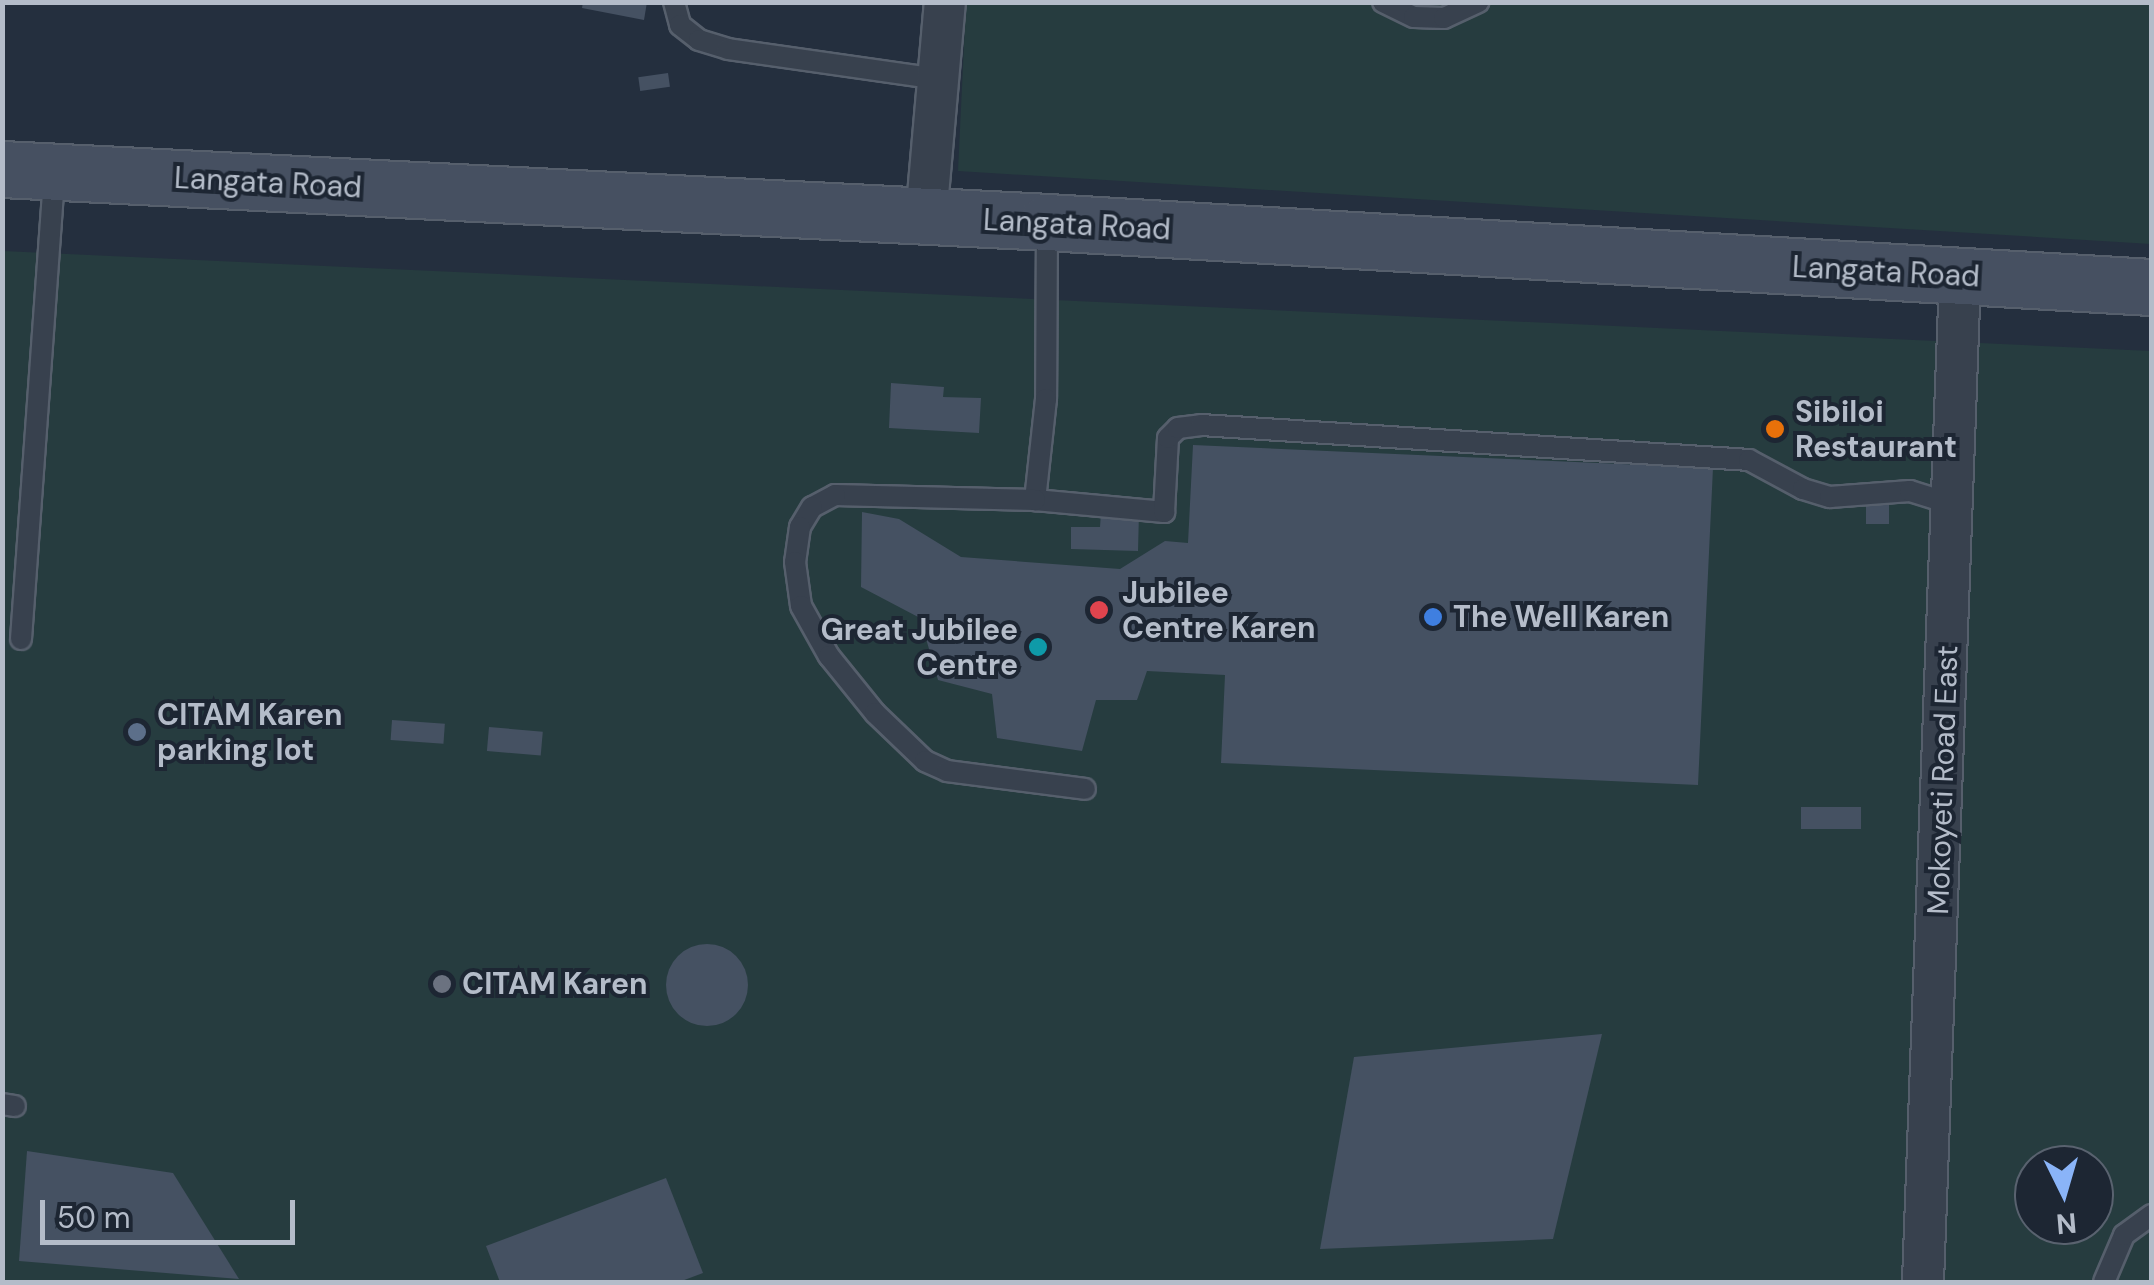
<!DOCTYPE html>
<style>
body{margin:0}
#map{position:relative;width:2154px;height:1285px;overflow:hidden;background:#242f3e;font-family:"DM Sans",sans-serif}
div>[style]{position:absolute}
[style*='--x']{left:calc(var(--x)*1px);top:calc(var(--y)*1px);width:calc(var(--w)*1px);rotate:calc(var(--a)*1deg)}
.green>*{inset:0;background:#263c3f}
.building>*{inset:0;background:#455162;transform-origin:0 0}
.round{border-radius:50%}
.roads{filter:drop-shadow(2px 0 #565f6c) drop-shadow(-2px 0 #565f6c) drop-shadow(0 2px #565f6c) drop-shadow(0 -2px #565f6c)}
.lane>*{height:20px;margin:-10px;padding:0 10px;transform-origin:10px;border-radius:10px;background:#38414e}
.street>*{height:40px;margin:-20px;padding:0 20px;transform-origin:20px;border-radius:20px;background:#38414e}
.secondary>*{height:55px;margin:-27.5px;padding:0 27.5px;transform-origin:27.5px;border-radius:27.5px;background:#465061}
.dots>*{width:28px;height:28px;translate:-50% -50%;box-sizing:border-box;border:5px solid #1d2633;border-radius:50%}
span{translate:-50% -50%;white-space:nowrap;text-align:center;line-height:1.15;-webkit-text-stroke:8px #1d2633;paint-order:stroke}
.street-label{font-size:30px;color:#b4bcc9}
.poi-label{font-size:30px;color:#b4bcc9;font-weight:700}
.left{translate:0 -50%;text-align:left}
.right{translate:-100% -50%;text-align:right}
.frame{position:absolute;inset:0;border:5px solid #b4bcc9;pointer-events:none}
.north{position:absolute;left:2014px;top:1145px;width:100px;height:100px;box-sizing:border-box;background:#1d2633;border:2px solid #59626f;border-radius:50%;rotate:175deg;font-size:28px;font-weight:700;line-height:40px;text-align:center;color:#b4bcc9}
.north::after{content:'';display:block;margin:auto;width:35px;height:45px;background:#8ab4f8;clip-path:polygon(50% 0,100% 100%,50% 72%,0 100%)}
.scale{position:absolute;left:40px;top:1200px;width:255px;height:45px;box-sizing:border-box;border:5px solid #b4bcc9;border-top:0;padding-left:12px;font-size:30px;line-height:35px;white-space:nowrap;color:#b4bcc9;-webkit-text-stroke:8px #1d2633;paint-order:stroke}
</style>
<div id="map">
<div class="green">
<i style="clip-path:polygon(966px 3px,2151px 3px,2151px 244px,958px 171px)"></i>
<i style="clip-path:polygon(evenodd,3px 251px,2151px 351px,2151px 1282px,3px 1282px,3px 251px,2034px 1165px,2094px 1165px,2094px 1225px,2034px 1225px,2034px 1165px)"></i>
</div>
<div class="building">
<i style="clip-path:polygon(583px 2px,647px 2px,644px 20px,582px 8px)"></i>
<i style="left:668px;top:73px;width:14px;height:30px;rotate:82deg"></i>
<i style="clip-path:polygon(891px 383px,944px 387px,943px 397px,981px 398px,979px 433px,889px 428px)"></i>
<i style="clip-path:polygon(1193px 445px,1713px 468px,1698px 785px,1221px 763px,1225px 675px,1147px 671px,1137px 700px,1096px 700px,1082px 751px,997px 738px,992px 694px,938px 680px,920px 618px,861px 587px,862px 512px,899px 519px,961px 557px,1120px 569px,1165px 541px,1188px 543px)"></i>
<i style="left:1866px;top:502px;width:23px;height:22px"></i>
<i style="clip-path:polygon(1101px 513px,1139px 513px,1138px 551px,1071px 549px,1071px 527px,1100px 527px)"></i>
<i style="left:392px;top:720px;width:53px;height:20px;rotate:4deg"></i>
<i style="left:489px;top:727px;width:54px;height:24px;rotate:5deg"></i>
<i style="left:1801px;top:807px;width:60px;height:22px"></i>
<i class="round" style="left:666px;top:944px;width:82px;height:82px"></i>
<i style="clip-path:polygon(1602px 1034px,1553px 1239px,1320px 1249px,1354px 1057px)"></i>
<i style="clip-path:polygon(27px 1151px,173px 1173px,239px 1279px,19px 1261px)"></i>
<i style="clip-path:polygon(666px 1178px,703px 1273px,679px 1282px,500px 1282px,486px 1246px)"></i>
</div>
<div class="roads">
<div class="lane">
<i style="--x:674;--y:2;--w:24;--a:75"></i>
<i style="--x:680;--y:25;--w:24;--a:38"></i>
<i style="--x:699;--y:40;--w:30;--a:17"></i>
<i style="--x:728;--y:49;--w:212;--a:8.1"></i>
<i style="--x:1383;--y:2;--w:34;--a:26"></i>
<i style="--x:1414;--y:17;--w:30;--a:2"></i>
<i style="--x:1444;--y:18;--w:38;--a:-25"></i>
<i style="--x:1047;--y:224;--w:175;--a:90.3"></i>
<i style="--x:1046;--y:399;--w:102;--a:96.2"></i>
<i style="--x:1035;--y:500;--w:130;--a:5.3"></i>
<i style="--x:1164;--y:512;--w:74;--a:-86.9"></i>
<i style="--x:1168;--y:438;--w:14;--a:-45"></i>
<i style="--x:1178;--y:428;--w:23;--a:-7"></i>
<i style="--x:1201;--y:425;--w:549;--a:3.65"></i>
<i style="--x:1749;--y:460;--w:61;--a:28.2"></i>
<i style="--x:1803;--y:489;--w:28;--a:17"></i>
<i style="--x:1830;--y:497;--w:80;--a:-4.3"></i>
<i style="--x:1910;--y:491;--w:47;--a:17.3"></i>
<i style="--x:1035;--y:500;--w:200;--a:-178.6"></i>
<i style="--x:835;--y:495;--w:26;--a:152"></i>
<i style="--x:812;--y:507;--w:23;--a:121"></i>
<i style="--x:800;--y:527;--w:35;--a:98"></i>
<i style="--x:795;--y:562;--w:44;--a:82.2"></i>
<i style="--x:801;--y:606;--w:57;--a:60.8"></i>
<i style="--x:829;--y:656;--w:73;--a:51.1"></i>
<i style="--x:875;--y:713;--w:69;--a:43.8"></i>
<i style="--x:925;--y:761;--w:24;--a:24"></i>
<i style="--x:947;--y:771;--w:139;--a:7.4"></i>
<i style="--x:21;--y:639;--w:466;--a:-85.9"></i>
<i style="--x:2;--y:1104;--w:13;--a:9"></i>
<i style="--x:2104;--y:1282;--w:51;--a:-66.9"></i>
<i style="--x:2124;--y:1235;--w:34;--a:-36"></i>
</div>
<div class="street">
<i style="--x:926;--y:218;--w:217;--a:-85"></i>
<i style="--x:1923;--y:1282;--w:1006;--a:-87.89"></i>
</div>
<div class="secondary">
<i style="--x:2;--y:169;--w:1046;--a:2.9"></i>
<i style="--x:1047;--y:222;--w:1107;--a:3.37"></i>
</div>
</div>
<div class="dots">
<i style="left:1775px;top:429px;background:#e8710a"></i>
<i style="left:1099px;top:610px;background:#e0444e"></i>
<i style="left:1433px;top:617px;background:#3f7fe0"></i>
<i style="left:1038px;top:647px;background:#0f9aa8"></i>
<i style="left:137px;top:732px;background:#5c6f8a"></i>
<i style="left:442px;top:984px;background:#6b7280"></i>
</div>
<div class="street-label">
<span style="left:268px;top:183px;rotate:3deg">Langata Road</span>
<span style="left:1077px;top:225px;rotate:3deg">Langata Road</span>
<span style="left:1886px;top:272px;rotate:3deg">Langata Road</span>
<span style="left:1943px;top:780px;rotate:-88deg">Mokoyeti Road East</span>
</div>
<div class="poi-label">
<span class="left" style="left:1795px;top:429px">Sibiloi<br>Restaurant</span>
<span class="left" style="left:1122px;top:610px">Jubilee<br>Centre Karen</span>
<span class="left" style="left:1453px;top:617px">The Well Karen</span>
<span class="right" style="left:1018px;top:647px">Great Jubilee<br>Centre</span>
<span class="left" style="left:157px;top:732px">CITAM Karen<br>parking lot</span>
<span class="left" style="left:462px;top:984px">CITAM Karen</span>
</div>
<div class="frame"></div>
<div class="north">N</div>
<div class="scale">50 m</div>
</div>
